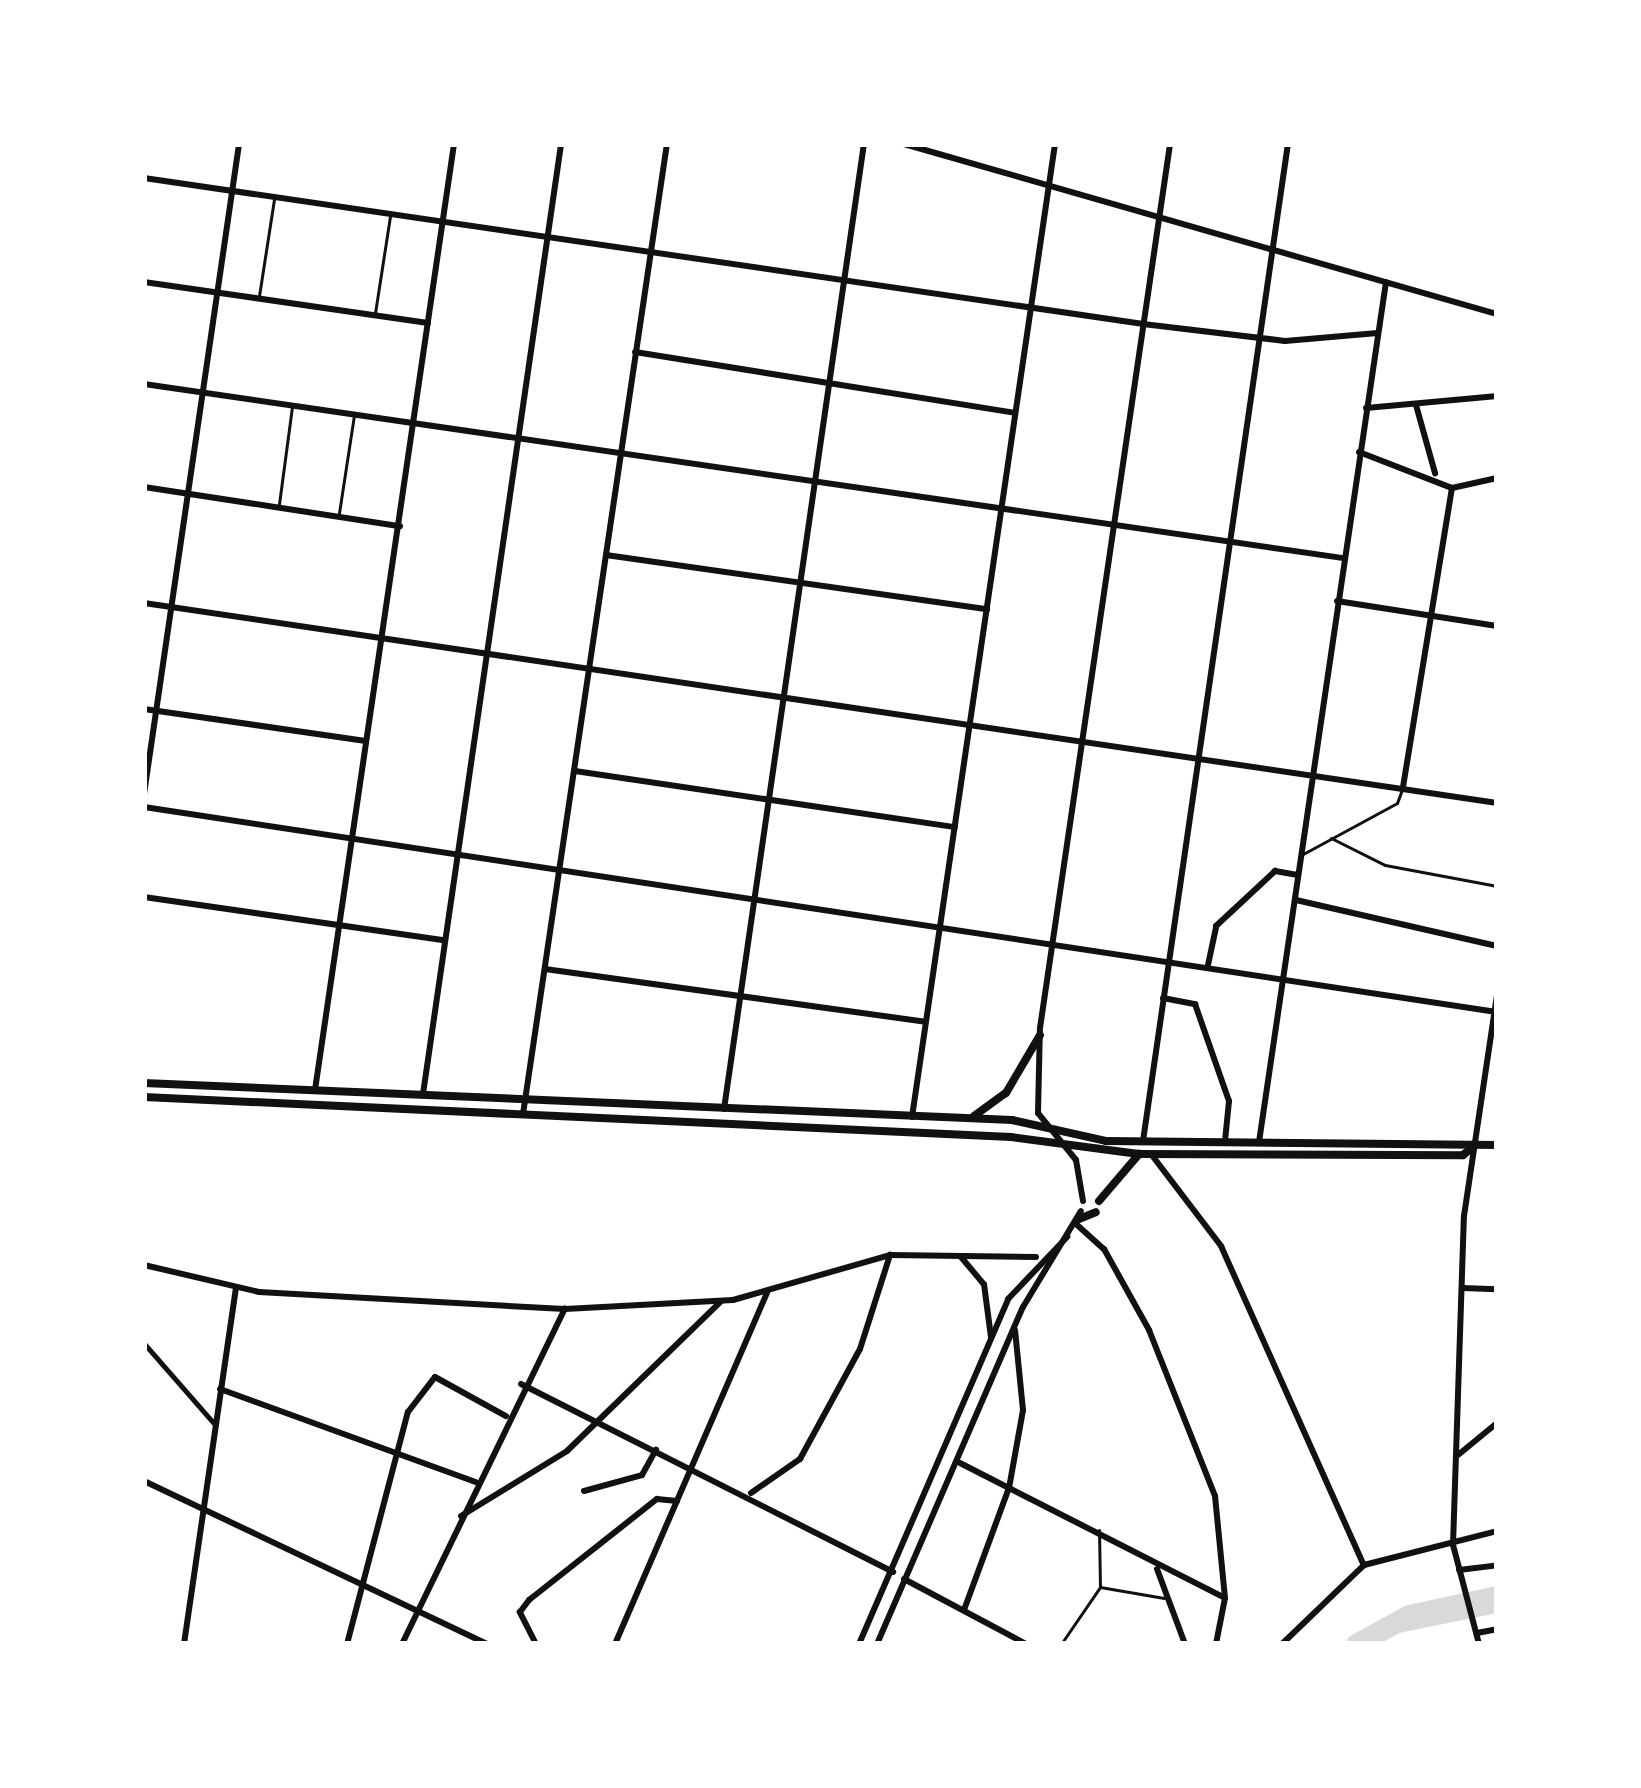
<!DOCTYPE html>
<style>
body{margin:0}
#map{position:relative;width:1641px;height:1788px;overflow:hidden;background:#fff;font-family:"Sofia Sans Condensed",sans-serif}
div>[style]{position:absolute}
[style*='--x']{left:calc(var(--x)*1px);top:calc(var(--y)*1px);width:calc(var(--w)*1px);rotate:calc(var(--a)*1deg)}
.water>*{inset:0;background:#d9d9d9}
.river>*{height:21px;margin:-10.5px;padding:0 10.5px;transform-origin:10.5px;border-radius:10.5px;background:#d9d9d9}
.service>*{height:3px;margin:-1.5px;padding:0 1.5px;transform-origin:1.5px;border-radius:1.5px;background:#111}
.pedestrian>*{height:4.5px;margin:-2.25px;padding:0 2.25px;transform-origin:2.25px;border-radius:2.25px;background:#111}
.minor>*{height:6px;margin:-3px;padding:0 3px;transform-origin:3px;border-radius:3px;background:#111}
.tertiary>*{height:6px;margin:-3px;padding:0 3px;transform-origin:3px;border-radius:3px;background:#111}
.secondary>*{height:8px;margin:-4px;padding:0 4px;transform-origin:4px;border-radius:4px;background:#111}
span{translate:-50% -50%;white-space:nowrap;text-align:center;line-height:1.15;-webkit-text-stroke:12px #fff;paint-order:stroke}
.frame{position:absolute;inset:0;border:147px solid #fff;pointer-events:none}
</style>
<div id="map">
<div class="water">
<i style="clip-path:polygon(1497px 1600px,1497px 1613px,1345px 1644px,1399px 1616px)"></i>
</div>
<div class="river">
<i style="--x:1356;--y:1644;--w:60;--a:-28.7"></i>
<i style="--x:1409;--y:1615;--w:90;--a:-12.2"></i>
</div>
<div class="service">
<i style="--x:259;--y:296;--w:98;--a:-81.2"></i>
<i style="--x:375;--y:313;--w:98;--a:-81.2"></i>
<i style="--x:279;--y:504;--w:98;--a:-82.4"></i>
<i style="--x:339;--y:513;--w:99;--a:-81.3"></i>
<i style="--x:1331;--y:838;--w:60;--a:26.6"></i>
<i style="--x:1385;--y:865;--w:114;--a:10.6"></i>
<i style="--x:1303;--y:854;--w:107;--a:-28.5"></i>
<i style="--x:1397;--y:803;--w:15;--a:-70"></i>
<i style="--x:1099;--y:1530;--w:57;--a:89"></i>
<i style="--x:1061;--y:1644;--w:69;--a:-55.6"></i>
<i style="--x:1100;--y:1587;--w:65;--a:9.8"></i>
</div>
<div class="pedestrian">
<i style="--x:144;--y:1343;--w:106;--a:48.8"></i>
</div>
<div class="minor">
<i style="--x:144;--y:178;--w:1010;--a:8.31"></i>
<i style="--x:1143;--y:324;--w:143;--a:6.8"></i>
<i style="--x:1285;--y:341;--w:93;--a:-4.9"></i>
<i style="--x:144;--y:282;--w:287;--a:8.2"></i>
<i style="--x:635;--y:352;--w:385;--a:9.1"></i>
<i style="--x:144;--y:384;--w:1212;--a:8.26"></i>
<i style="--x:1416;--y:405;--w:71;--a:74.4"></i>
<i style="--x:1366;--y:408;--w:132;--a:-5.2"></i>
<i style="--x:1359;--y:452;--w:100;--a:21.2"></i>
<i style="--x:1452;--y:488;--w:46;--a:-12.5"></i>
<i style="--x:144;--y:487;--w:259;--a:8.7"></i>
<i style="--x:606;--y:555;--w:385;--a:8.1"></i>
<i style="--x:1337;--y:601;--w:162;--a:8.9"></i>
<i style="--x:144;--y:709;--w:224;--a:8.2"></i>
<i style="--x:575;--y:771;--w:384;--a:8.4"></i>
<i style="--x:1403;--y:787;--w:303;--a:-80.7"></i>
<i style="--x:144;--y:794;--w:657;--a:-81.68"></i>
<i style="--x:144;--y:807;--w:1368;--a:8.62"></i>
<i style="--x:144;--y:897;--w:303;--a:8.2"></i>
<i style="--x:1296;--y:900;--w:206;--a:12.9"></i>
<i style="--x:1208;--y:965;--w:40;--a:-78"></i>
<i style="--x:1216;--y:926;--w:81;--a:-43"></i>
<i style="--x:1275;--y:871;--w:23;--a:10"></i>
<i style="--x:545;--y:969;--w:384;--a:7.9"></i>
<i style="--x:1163;--y:998;--w:33;--a:11"></i>
<i style="--x:1195;--y:1004;--w:103;--a:70.7"></i>
<i style="--x:1229;--y:1101;--w:40;--a:95.7"></i>
<i style="--x:315;--y:1090;--w:956;--a:-81.64"></i>
<i style="--x:724;--y:1109;--w:975;--a:-81.75"></i>
<i style="--x:523;--y:1114;--w:981;--a:-81.56"></i>
<i style="--x:912;--y:1117;--w:983;--a:-81.64"></i>
<i style="--x:1143;--y:1141;--w:1007;--a:-81.73"></i>
<i style="--x:1259;--y:1142;--w:869;--a:-81.6"></i>
<i style="--x:1151;--y:1154;--w:116;--a:52.7"></i>
<i style="--x:1221;--y:1246;--w:350;--a:65.9"></i>
<i style="--x:1076;--y:1224;--w:38;--a:42"></i>
<i style="--x:1104;--y:1249;--w:93;--a:60.9"></i>
<i style="--x:1149;--y:1330;--w:179;--a:68.3"></i>
<i style="--x:1215;--y:1496;--w:102;--a:84.4"></i>
<i style="--x:1225;--y:1598;--w:47;--a:101.1"></i>
<i style="--x:961;--y:1257;--w:35;--a:50"></i>
<i style="--x:984;--y:1284;--w:53;--a:82.5"></i>
<i style="--x:144;--y:1265;--w:118;--a:13.2"></i>
<i style="--x:259;--y:1292;--w:306;--a:3.2"></i>
<i style="--x:565;--y:1309;--w:168;--a:-3.1"></i>
<i style="--x:733;--y:1300;--w:163;--a:-16"></i>
<i style="--x:890;--y:1255;--w:146;--a:0.8"></i>
<i style="--x:1462;--y:1288;--w:35;--a:2"></i>
<i style="--x:521;--y:1384;--w:417;--a:26.8"></i>
<i style="--x:220;--y:1389;--w:272;--a:20"></i>
<i style="--x:1458;--y:1455;--w:50;--a:-39.4"></i>
<i style="--x:960;--y:1463;--w:295;--a:27"></i>
<i style="--x:144;--y:1481;--w:381;--a:25.4"></i>
<i style="--x:584;--y:1491;--w:60;--a:-15.4"></i>
<i style="--x:642;--y:1475;--w:29;--a:-61"></i>
<i style="--x:751;--y:1493;--w:60;--a:-34.8"></i>
<i style="--x:800;--y:1459;--w:125;--a:-61.4"></i>
<i style="--x:860;--y:1349;--w:99;--a:-72.3"></i>
<i style="--x:461;--y:1516;--w:124;--a:-31.5"></i>
<i style="--x:567;--y:1451;--w:214;--a:-44.2"></i>
<i style="--x:1157;--y:1569;--w:80;--a:69.5"></i>
<i style="--x:1459;--y:1570;--w:38;--a:-7"></i>
<i style="--x:904;--y:1579;--w:138;--a:28"></i>
<i style="--x:964;--y:1610;--w:130;--a:-69.8"></i>
<i style="--x:1009;--y:1488;--w:79;--a:-79.8"></i>
<i style="--x:1023;--y:1410;--w:80;--a:-95.7"></i>
<i style="--x:1477;--y:1633;--w:20;--a:-11"></i>
<i style="--x:184;--y:1644;--w:360;--a:-81.7"></i>
<i style="--x:347;--y:1644;--w:240;--a:-75.3"></i>
<i style="--x:408;--y:1412;--w:44;--a:-52.4"></i>
<i style="--x:435;--y:1377;--w:81;--a:28.8"></i>
<i style="--x:402;--y:1644;--w:373;--a:-64.1"></i>
<i style="--x:536;--y:1644;--w:36;--a:-117"></i>
<i style="--x:520;--y:1612;--w:15;--a:-53"></i>
<i style="--x:529;--y:1600;--w:163;--a:-38.3"></i>
<i style="--x:657;--y:1499;--w:20;--a:6"></i>
<i style="--x:615;--y:1644;--w:383;--a:-66.6"></i>
<i style="--x:1282;--y:1644;--w:114;--a:-43.9"></i>
<i style="--x:1364;--y:1565;--w:137;--a:-14.3"></i>
<i style="--x:1479;--y:1644;--w:102;--a:-104.7"></i>
<i style="--x:1453;--y:1545;--w:329;--a:-88.1"></i>
<i style="--x:1464;--y:1216;--w:222;--a:-81.5"></i>
</div>
<div class="tertiary">
<i style="--x:904;--y:144;--w:617;--a:16"></i>
<i style="--x:144;--y:603;--w:1368;--a:8.41"></i>
<i style="--x:423;--y:1094;--w:960;--a:-81.73"></i>
<i style="--x:1083;--y:1201;--w:42;--a:-99.7"></i>
<i style="--x:1076;--y:1160;--w:60;--a:-129"></i>
<i style="--x:1038;--y:1113;--w:85;--a:-88.7"></i>
<i style="--x:1040;--y:1028;--w:894;--a:-81.63"></i>
<i style="--x:859;--y:1644;--w:376;--a:-66.6"></i>
<i style="--x:1008;--y:1299;--w:86;--a:-46.4"></i>
<i style="--x:877;--y:1644;--w:367;--a:-66.6"></i>
<i style="--x:1023;--y:1307;--w:112;--a:-58.9"></i>
</div>
<div class="secondary">
<i style="--x:144;--y:1083;--w:869;--a:2.44"></i>
<i style="--x:1012;--y:1120;--w:96;--a:12.6"></i>
<i style="--x:1106;--y:1141;--w:391;--a:0.6"></i>
<i style="--x:144;--y:1097;--w:868;--a:2.64"></i>
<i style="--x:1011;--y:1137;--w:129;--a:7.6"></i>
<i style="--x:1139;--y:1154;--w:324;--a:0.2"></i>
<i style="--x:1463;--y:1155;--w:16;--a:-38"></i>
<i style="--x:974;--y:1116;--w:39;--a:-36"></i>
<i style="--x:1006;--y:1093;--w:67;--a:-59.6"></i>
<i style="--x:1099;--y:1201;--w:62;--a:-49.6"></i>
<i style="--x:1079;--y:1219;--w:18;--a:-22"></i>
</div>
<div class="frame"></div>
</div>
